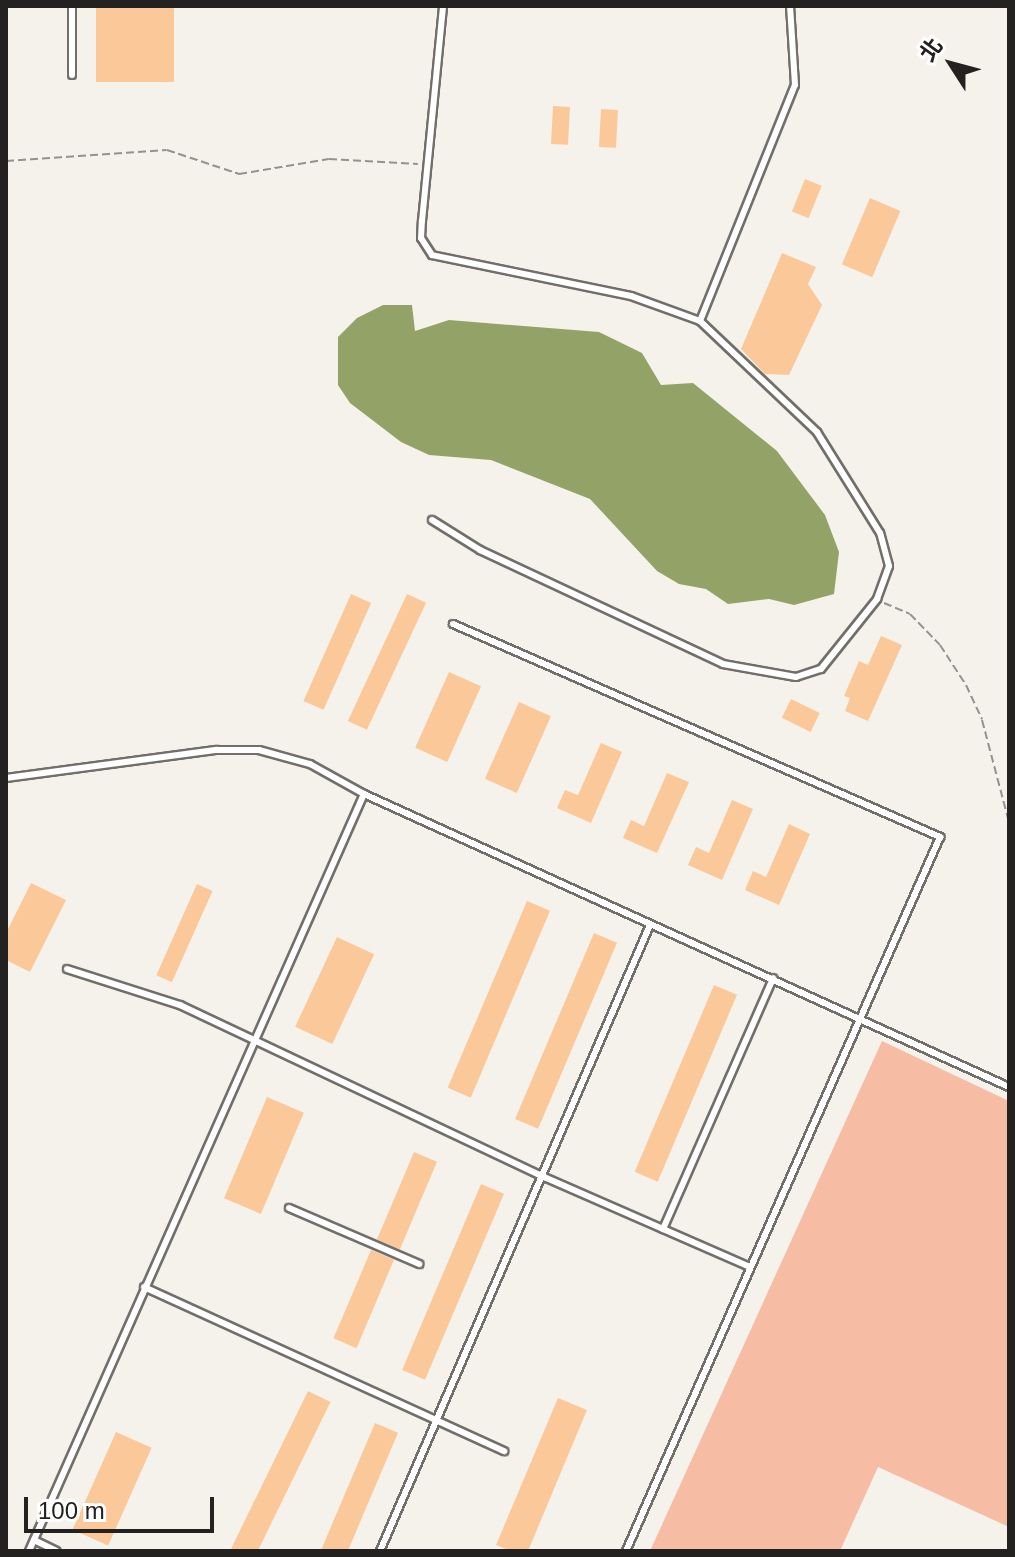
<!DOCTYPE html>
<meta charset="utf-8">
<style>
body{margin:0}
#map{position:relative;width:1015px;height:1557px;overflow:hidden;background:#f5f2ec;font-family:Arial,"Noto Sans TC",sans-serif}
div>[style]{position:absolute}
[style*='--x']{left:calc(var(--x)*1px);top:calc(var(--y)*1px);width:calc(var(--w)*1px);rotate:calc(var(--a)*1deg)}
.green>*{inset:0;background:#f6bda4}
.water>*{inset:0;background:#93a367}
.building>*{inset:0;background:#fbc899;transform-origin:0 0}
.path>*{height:2px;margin-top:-1px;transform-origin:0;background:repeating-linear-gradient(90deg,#94928e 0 8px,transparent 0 12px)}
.roads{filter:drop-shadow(2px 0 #726f6a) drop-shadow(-2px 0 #726f6a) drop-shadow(0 2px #726f6a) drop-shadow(0 -2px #726f6a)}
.lane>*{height:6px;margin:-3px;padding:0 3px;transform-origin:3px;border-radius:3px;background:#fff}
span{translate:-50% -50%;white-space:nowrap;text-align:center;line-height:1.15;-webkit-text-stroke:7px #fff;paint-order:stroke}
.frame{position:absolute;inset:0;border:8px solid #242220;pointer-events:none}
.north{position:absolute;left:911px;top:24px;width:80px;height:80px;-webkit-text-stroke:6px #fff;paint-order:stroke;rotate:306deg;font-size:22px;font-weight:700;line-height:32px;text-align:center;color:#242220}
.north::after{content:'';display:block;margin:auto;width:28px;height:36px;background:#242220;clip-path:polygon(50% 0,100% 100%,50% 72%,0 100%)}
.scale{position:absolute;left:24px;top:1497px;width:190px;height:36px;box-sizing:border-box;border:4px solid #242220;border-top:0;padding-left:10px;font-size:24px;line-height:28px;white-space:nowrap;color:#242220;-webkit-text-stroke:6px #fff;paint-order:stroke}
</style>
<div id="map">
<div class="green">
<i style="clip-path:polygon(882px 1041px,1009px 1101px,1009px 1527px,878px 1467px,840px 1551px,650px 1551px)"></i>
</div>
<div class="water">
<i style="clip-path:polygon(383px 305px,412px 305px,415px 331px,449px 320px,599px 332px,642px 353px,661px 385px,693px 383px,777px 451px,825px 515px,839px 552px,834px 594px,794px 605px,769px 599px,728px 604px,706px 589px,679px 584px,657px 571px,590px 499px,491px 460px,429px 455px,401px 442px,350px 403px,338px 385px,338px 337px,357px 318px)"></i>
</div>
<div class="building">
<i style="left:96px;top:6px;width:78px;height:76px"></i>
<i style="left:553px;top:106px;width:17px;height:38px;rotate:3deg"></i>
<i style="left:601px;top:109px;width:17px;height:38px;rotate:3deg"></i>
<i style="left:805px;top:179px;width:18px;height:35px;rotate:22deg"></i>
<i style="left:870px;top:198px;width:33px;height:72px;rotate:23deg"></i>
<i style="clip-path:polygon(782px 253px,816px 267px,808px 284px,822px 305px,789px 375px,765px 374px,741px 349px)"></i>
<i style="left:351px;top:594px;width:22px;height:117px;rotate:24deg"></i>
<i style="left:407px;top:594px;width:21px;height:140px;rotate:25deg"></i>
<i style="clip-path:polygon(881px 636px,902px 645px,868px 721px,845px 711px,850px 698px,844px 696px,859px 661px,868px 665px)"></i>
<i style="left:449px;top:672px;width:35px;height:83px;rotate:24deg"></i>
<i style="left:791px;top:699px;width:32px;height:21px;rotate:26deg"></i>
<i style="left:519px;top:702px;width:35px;height:84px;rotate:24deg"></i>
<i style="clip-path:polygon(601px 743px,622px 752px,591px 823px,557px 808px,565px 790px,578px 795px)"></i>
<i style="clip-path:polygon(667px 773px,689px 782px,657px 853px,623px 838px,631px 820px,644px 826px)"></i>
<i style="clip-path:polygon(732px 800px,753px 809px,722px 880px,688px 865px,696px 847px,709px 853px)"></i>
<i style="clip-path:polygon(789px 824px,810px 834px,779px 905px,745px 890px,753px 871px,766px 877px)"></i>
<i style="clip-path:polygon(31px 883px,66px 900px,30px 972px,6px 960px,6px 933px)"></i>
<i style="left:197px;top:884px;width:17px;height:100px;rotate:24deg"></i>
<i style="left:527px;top:901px;width:25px;height:203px;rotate:23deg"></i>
<i style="left:594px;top:933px;width:25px;height:202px;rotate:23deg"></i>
<i style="left:337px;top:937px;width:41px;height:99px;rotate:25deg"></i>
<i style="left:714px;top:985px;width:25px;height:203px;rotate:23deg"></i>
<i style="left:267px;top:1097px;width:40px;height:110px;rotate:23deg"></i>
<i style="left:414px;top:1152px;width:25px;height:95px;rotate:23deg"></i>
<i style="left:481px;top:1184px;width:25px;height:202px;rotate:23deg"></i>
<i style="left:371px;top:1250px;width:25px;height:96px;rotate:23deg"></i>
<i style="left:308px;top:1391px;width:25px;height:175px;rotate:26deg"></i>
<i style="clip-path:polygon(558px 1398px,587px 1410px,528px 1551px,511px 1551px,496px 1545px)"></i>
<i style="left:375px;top:1423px;width:25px;height:140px;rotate:23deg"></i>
<i style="left:116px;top:1432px;width:39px;height:107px;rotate:24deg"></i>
</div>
<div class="path">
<i style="--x:6;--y:161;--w:161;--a:-3.9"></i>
<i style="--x:167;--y:150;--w:76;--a:18.4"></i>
<i style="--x:239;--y:174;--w:91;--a:-9.5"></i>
<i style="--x:329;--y:159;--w:89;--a:3.2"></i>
<i style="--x:884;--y:603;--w:28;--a:23"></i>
<i style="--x:910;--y:614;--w:43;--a:45.9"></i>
<i style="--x:940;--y:645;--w:48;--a:57"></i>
<i style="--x:966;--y:685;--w:38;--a:65"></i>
<i style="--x:982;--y:720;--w:106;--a:75.2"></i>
</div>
<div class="roads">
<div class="lane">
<i style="--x:72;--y:6;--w:69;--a:90"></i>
<i style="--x:700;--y:321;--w:254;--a:-68.1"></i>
<i style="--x:795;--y:85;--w:79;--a:-93.6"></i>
<i style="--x:432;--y:520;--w:57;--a:32"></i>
<i style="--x:480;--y:550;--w:268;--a:25.1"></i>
<i style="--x:723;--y:664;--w:74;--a:10.1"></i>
<i style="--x:796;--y:677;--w:26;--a:-18"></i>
<i style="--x:821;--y:669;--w:90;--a:-51.3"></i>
<i style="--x:877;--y:599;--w:35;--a:-70"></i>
<i style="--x:889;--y:566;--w:34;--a:-105"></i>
<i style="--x:880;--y:533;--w:119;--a:-122"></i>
<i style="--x:817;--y:432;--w:161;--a:-136.5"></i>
<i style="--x:700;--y:321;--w:73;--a:-160.1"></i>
<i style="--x:631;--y:296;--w:203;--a:-168.4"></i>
<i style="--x:432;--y:255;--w:20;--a:-123"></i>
<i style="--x:421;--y:238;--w:17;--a:-87"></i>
<i style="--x:422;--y:221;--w:216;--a:-84.4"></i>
<i style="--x:453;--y:624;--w:532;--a:23.62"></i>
<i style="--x:940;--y:837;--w:780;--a:113.74"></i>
<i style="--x:6;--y:778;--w:213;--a:-7.6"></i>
<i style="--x:217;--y:750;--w:42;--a:0"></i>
<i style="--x:259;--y:750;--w:53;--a:15.4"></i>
<i style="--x:310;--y:764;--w:62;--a:29.1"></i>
<i style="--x:364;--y:794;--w:708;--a:24.43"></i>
<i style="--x:67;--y:969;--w:119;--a:17.7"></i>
<i style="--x:180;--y:1005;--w:403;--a:25.3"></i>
<i style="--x:544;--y:1177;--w:223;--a:23.6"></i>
<i style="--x:289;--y:1208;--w:142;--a:23.3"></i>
<i style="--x:663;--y:1229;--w:274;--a:-66.3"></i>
<i style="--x:144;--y:1287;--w:396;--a:24.5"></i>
<i style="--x:34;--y:1540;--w:25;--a:26"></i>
<i style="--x:29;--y:1551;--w:828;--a:-66.13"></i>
<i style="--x:380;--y:1551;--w:682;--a:-66.67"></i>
</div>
</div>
<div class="frame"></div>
<div class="north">北</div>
<div class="scale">100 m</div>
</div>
